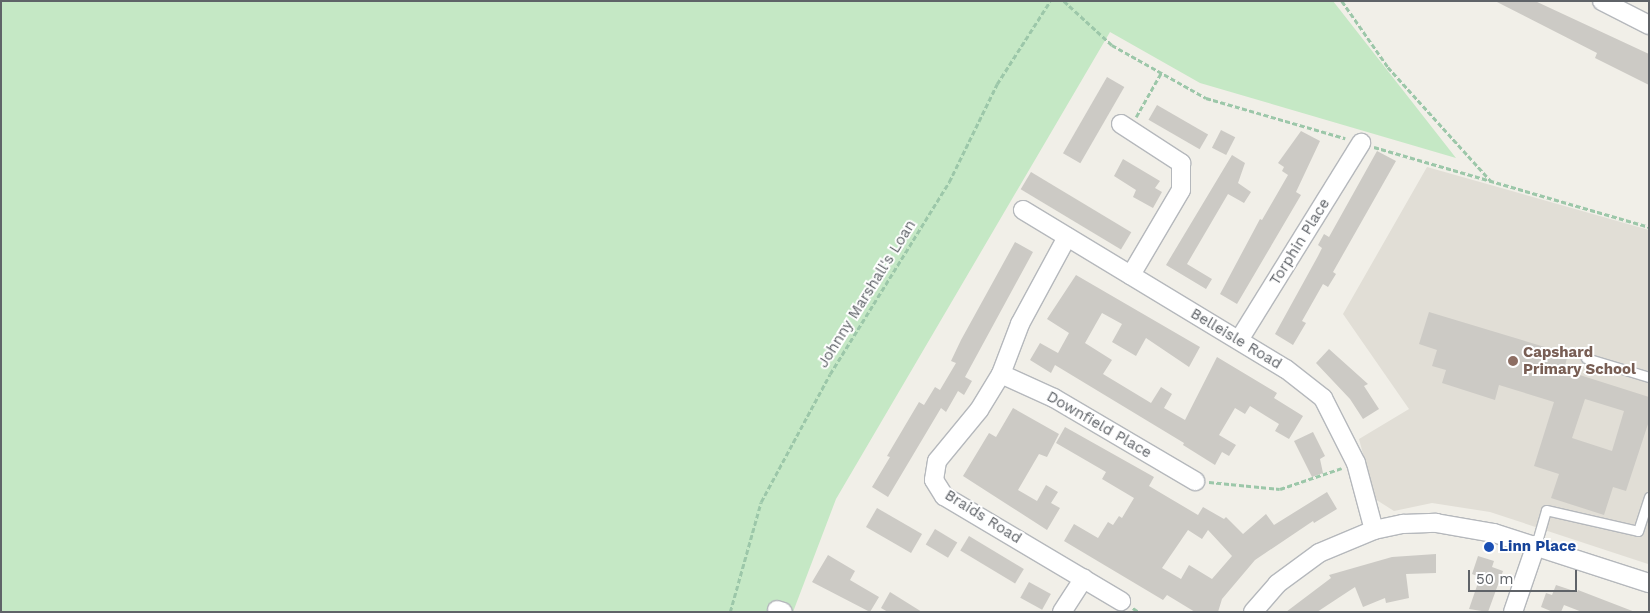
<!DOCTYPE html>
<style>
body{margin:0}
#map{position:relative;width:1650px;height:613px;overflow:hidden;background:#f1efe8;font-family:"Work Sans",sans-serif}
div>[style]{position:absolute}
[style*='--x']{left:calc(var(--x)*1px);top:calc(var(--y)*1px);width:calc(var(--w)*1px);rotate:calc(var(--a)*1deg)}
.education>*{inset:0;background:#e1ded6}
.green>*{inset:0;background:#c5e8c5}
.building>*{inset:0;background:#cccac5;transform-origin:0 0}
.path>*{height:2.5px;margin-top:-1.25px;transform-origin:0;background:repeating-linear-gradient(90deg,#9cc7a9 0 5px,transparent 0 7.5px)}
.roads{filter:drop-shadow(1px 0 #b5b8bc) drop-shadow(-1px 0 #b5b8bc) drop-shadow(0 1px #b5b8bc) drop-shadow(0 -1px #b5b8bc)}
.lane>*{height:9px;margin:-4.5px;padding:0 4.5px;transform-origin:4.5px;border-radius:4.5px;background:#fff}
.street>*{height:18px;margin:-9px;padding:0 9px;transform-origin:9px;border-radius:9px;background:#fff}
.dots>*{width:14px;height:14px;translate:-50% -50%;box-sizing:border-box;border:2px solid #fff;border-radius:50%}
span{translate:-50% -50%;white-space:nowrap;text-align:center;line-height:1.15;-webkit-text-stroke:4px #fff;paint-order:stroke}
.street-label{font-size:15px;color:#5f6368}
.education-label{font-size:15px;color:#785e54;font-weight:700}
.left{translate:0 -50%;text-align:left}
.transit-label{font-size:15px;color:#164399;font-weight:700}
.frame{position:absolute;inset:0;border:2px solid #5f6368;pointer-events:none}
.scale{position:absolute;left:1468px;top:570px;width:109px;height:22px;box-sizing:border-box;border:2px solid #5f6368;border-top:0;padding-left:6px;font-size:15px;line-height:18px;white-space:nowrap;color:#5f6368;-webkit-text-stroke:4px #fff;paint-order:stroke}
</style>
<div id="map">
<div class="education">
<i style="clip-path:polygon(1427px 167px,1649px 230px,1648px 564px,1490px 512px,1432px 503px,1394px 511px,1375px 499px,1359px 439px,1409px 409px,1343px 314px)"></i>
</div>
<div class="green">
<i style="clip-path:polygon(1px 1px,1333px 1px,1456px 158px,1200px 83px,1110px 32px,836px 499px,793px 612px,1px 612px)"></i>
</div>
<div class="building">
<i style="clip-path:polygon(1495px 1px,1535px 1px,1649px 54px,1649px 85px,1595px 58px,1597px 53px)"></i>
<i style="left:1107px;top:77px;width:20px;height:88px;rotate:30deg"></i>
<i style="left:1157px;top:105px;width:59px;height:17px;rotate:30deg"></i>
<i style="left:1221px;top:130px;width:16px;height:20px;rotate:27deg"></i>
<i style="clip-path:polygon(1301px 131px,1320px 141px,1296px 192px,1301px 195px,1237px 304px,1220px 294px,1260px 219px,1262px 220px,1288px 175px,1282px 171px,1284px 167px,1278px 163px)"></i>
<i style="clip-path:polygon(1377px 151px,1396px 161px,1333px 272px,1336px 274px,1328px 287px,1323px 284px,1302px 321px,1306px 323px,1293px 345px,1275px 334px,1318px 256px,1322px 248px,1318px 245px,1324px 234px,1329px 237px)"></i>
<i style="clip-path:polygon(1232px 155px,1245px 163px,1238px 183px,1251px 192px,1244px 203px,1228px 194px,1187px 264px,1212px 279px,1206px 289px,1166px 265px)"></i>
<i style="clip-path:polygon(1123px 159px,1160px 181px,1155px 188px,1162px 192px,1153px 208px,1133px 197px,1136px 190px,1114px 176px)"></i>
<i style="left:1031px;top:172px;width:117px;height:20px;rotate:31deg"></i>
<i style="clip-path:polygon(1015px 242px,1033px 252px,965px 377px,972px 381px,964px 395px,958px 391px,946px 412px,941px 408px,888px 497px,872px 487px,890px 457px,887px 456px,919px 402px,924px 405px,935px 387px,940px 390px,956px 363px,951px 361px,961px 340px)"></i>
<i style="clip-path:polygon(1076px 275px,1200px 347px,1189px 367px,1146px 338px,1136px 356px,1112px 342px,1122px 324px,1102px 313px,1085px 343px,1112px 360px,1103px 374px,1151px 403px,1161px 387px,1172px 394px,1164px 408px,1185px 420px,1217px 357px,1277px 393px,1274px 398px,1303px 416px,1289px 439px,1275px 431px,1279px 424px,1250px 406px,1245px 414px,1235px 408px,1219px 435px,1236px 445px,1229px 456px,1222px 452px,1215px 465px,1183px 445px,1184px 443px,1055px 365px,1051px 373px,1030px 360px,1040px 343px,1058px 353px,1069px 333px,1047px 319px)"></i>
<i style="clip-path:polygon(evenodd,1429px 312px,1568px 354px,1564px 370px,1649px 397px,1649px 421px,1626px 491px,1613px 487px,1604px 515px,1551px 498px,1559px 474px,1534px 466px,1554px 402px,1499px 385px,1495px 400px,1442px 383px,1446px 370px,1432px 366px,1437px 350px,1419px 344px,1429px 312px,1585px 399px,1624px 411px,1612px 451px,1572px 438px,1585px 399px)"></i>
<i style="clip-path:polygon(1329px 349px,1368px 384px,1364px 386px,1379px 409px,1363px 419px,1350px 399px,1316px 363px)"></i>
<i style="clip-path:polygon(1013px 408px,1059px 434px,1047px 457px,1039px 454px,1018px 490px,1037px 501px,1046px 485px,1058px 492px,1051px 503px,1060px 508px,1047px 530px,963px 476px,989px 433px,996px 437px)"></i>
<i style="clip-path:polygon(evenodd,1065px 427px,1154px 477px,1149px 486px,1198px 515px,1203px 507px,1224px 519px,1226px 517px,1243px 534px,1266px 514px,1274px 525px,1327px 492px,1337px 509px,1314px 523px,1313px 521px,1255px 560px,1222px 599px,1218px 612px,1195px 612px,1167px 595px,1163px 600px,1064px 541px,1074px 524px,1098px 538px,1108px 522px,1113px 525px,1119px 516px,1122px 518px,1134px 498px,1102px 479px,1106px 472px,1056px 443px,1065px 427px,1188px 530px,1202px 539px,1208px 530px,1232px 556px,1212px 579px,1189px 565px,1181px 579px,1162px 568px,1188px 530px)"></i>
<i style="clip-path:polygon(1313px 432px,1325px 456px,1320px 459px,1323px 473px,1312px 477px,1294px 441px)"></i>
<i style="left:877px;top:508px;width:52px;height:22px;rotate:30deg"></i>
<i style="left:935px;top:529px;width:26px;height:18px;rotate:31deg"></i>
<i style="left:969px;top:536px;width:64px;height:17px;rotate:31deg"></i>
<i style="clip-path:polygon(1436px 554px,1436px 573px,1406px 574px,1409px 598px,1386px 603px,1385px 598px,1363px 607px,1355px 587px,1317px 612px,1286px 612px,1331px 578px,1329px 575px,1392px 557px)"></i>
<i style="clip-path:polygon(828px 555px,855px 571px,850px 580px,879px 597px,870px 612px,812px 582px)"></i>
<i style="clip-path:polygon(1478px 556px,1494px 561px,1492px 567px,1503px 571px,1488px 612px,1469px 609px,1480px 577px,1472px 574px)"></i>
<i style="left:1029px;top:582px;width:25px;height:18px;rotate:29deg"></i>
<i style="clip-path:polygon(1556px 585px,1577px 592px,1578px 590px,1635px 612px,1582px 612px,1564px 605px,1561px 612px,1553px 612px,1541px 607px,1546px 593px,1552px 595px)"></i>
<i style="clip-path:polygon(890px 592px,922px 612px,888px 612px,881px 608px)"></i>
</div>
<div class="path">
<i style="--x:1064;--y:1;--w:65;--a:42.5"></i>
<i style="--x:1112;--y:45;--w:108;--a:29.4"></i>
<i style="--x:1206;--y:98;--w:145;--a:16.1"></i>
<i style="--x:1342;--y:1;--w:80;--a:55.1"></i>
<i style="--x:1388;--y:67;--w:154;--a:47.9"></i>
<i style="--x:1136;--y:117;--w:51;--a:-60.4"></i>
<i style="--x:1374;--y:147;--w:286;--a:16.2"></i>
<i style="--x:1209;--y:482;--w:71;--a:5.6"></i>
<i style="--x:1280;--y:489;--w:65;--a:-18.7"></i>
<i style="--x:1133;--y:608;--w:7;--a:34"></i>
<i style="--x:730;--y:612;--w:114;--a:-74.3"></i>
<i style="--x:761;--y:502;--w:145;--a:-61.7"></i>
<i style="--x:830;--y:374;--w:226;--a:-58.2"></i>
<i style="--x:949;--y:182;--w:109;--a:-63.9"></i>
<i style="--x:997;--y:84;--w:98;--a:-57.4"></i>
</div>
<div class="roads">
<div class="lane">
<i style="--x:1586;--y:358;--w:66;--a:16.8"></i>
<i style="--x:1536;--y:545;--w:36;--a:-74"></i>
<i style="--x:1546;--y:510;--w:94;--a:12.9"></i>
<i style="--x:1638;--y:531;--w:36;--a:-72"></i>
</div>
<div class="street">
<i style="--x:1602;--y:1;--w:53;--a:27.1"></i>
<i style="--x:1121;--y:124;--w:72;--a:33"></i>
<i style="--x:1181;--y:163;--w:27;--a:90"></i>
<i style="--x:1181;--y:190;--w:99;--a:120.5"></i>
<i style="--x:1023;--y:210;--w:307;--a:31.2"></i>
<i style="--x:1286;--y:369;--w:47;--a:38.1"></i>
<i style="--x:1323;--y:398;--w:73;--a:63.1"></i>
<i style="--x:1356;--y:463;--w:69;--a:75"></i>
<i style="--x:1067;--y:237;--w:99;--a:118.4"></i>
<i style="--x:1020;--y:324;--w:53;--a:110.8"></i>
<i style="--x:1001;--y:374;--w:42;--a:121.4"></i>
<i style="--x:979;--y:410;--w:66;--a:129.5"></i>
<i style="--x:937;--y:461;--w:19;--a:99"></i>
<i style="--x:934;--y:480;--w:19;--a:58"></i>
<i style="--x:944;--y:496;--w:206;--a:30.7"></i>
<i style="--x:1239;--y:340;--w:232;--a:-58.2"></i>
<i style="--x:1001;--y:374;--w:58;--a:24.4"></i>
<i style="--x:1054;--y:398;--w:164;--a:30.5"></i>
<i style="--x:777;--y:610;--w:6;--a:18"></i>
<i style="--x:1062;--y:612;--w:40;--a:-57.1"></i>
<i style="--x:1253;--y:612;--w:37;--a:-49"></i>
<i style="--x:1277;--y:584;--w:52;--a:-36.4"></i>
<i style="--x:1319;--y:553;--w:60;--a:-22.7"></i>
<i style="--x:1374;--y:530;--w:30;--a:-12"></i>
<i style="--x:1403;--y:524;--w:33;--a:-2"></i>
<i style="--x:1436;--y:523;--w:59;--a:9.8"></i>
<i style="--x:1494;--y:533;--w:163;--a:17.9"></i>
<i style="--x:1513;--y:612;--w:71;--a:-71.1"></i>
</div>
</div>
<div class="dots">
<i style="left:1513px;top:361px;background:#8d6e63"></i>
<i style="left:1489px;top:547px;background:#1a4fb4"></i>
</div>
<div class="street-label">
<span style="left:1300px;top:242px;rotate:-58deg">Torphin Place</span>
<span style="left:867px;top:294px;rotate:-58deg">Johnny Marshall's Loan</span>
<span style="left:1236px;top:339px;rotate:31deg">Belleisle Road</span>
<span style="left:1099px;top:425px;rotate:30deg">Downfield Place</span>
<span style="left:983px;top:517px;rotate:32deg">Braids Road</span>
</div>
<div class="education-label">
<span class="left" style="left:1523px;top:361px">Capshard<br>Primary School</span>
</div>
<div class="transit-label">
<span class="left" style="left:1499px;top:547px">Linn Place</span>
</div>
<div class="frame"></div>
<div class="scale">50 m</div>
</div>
